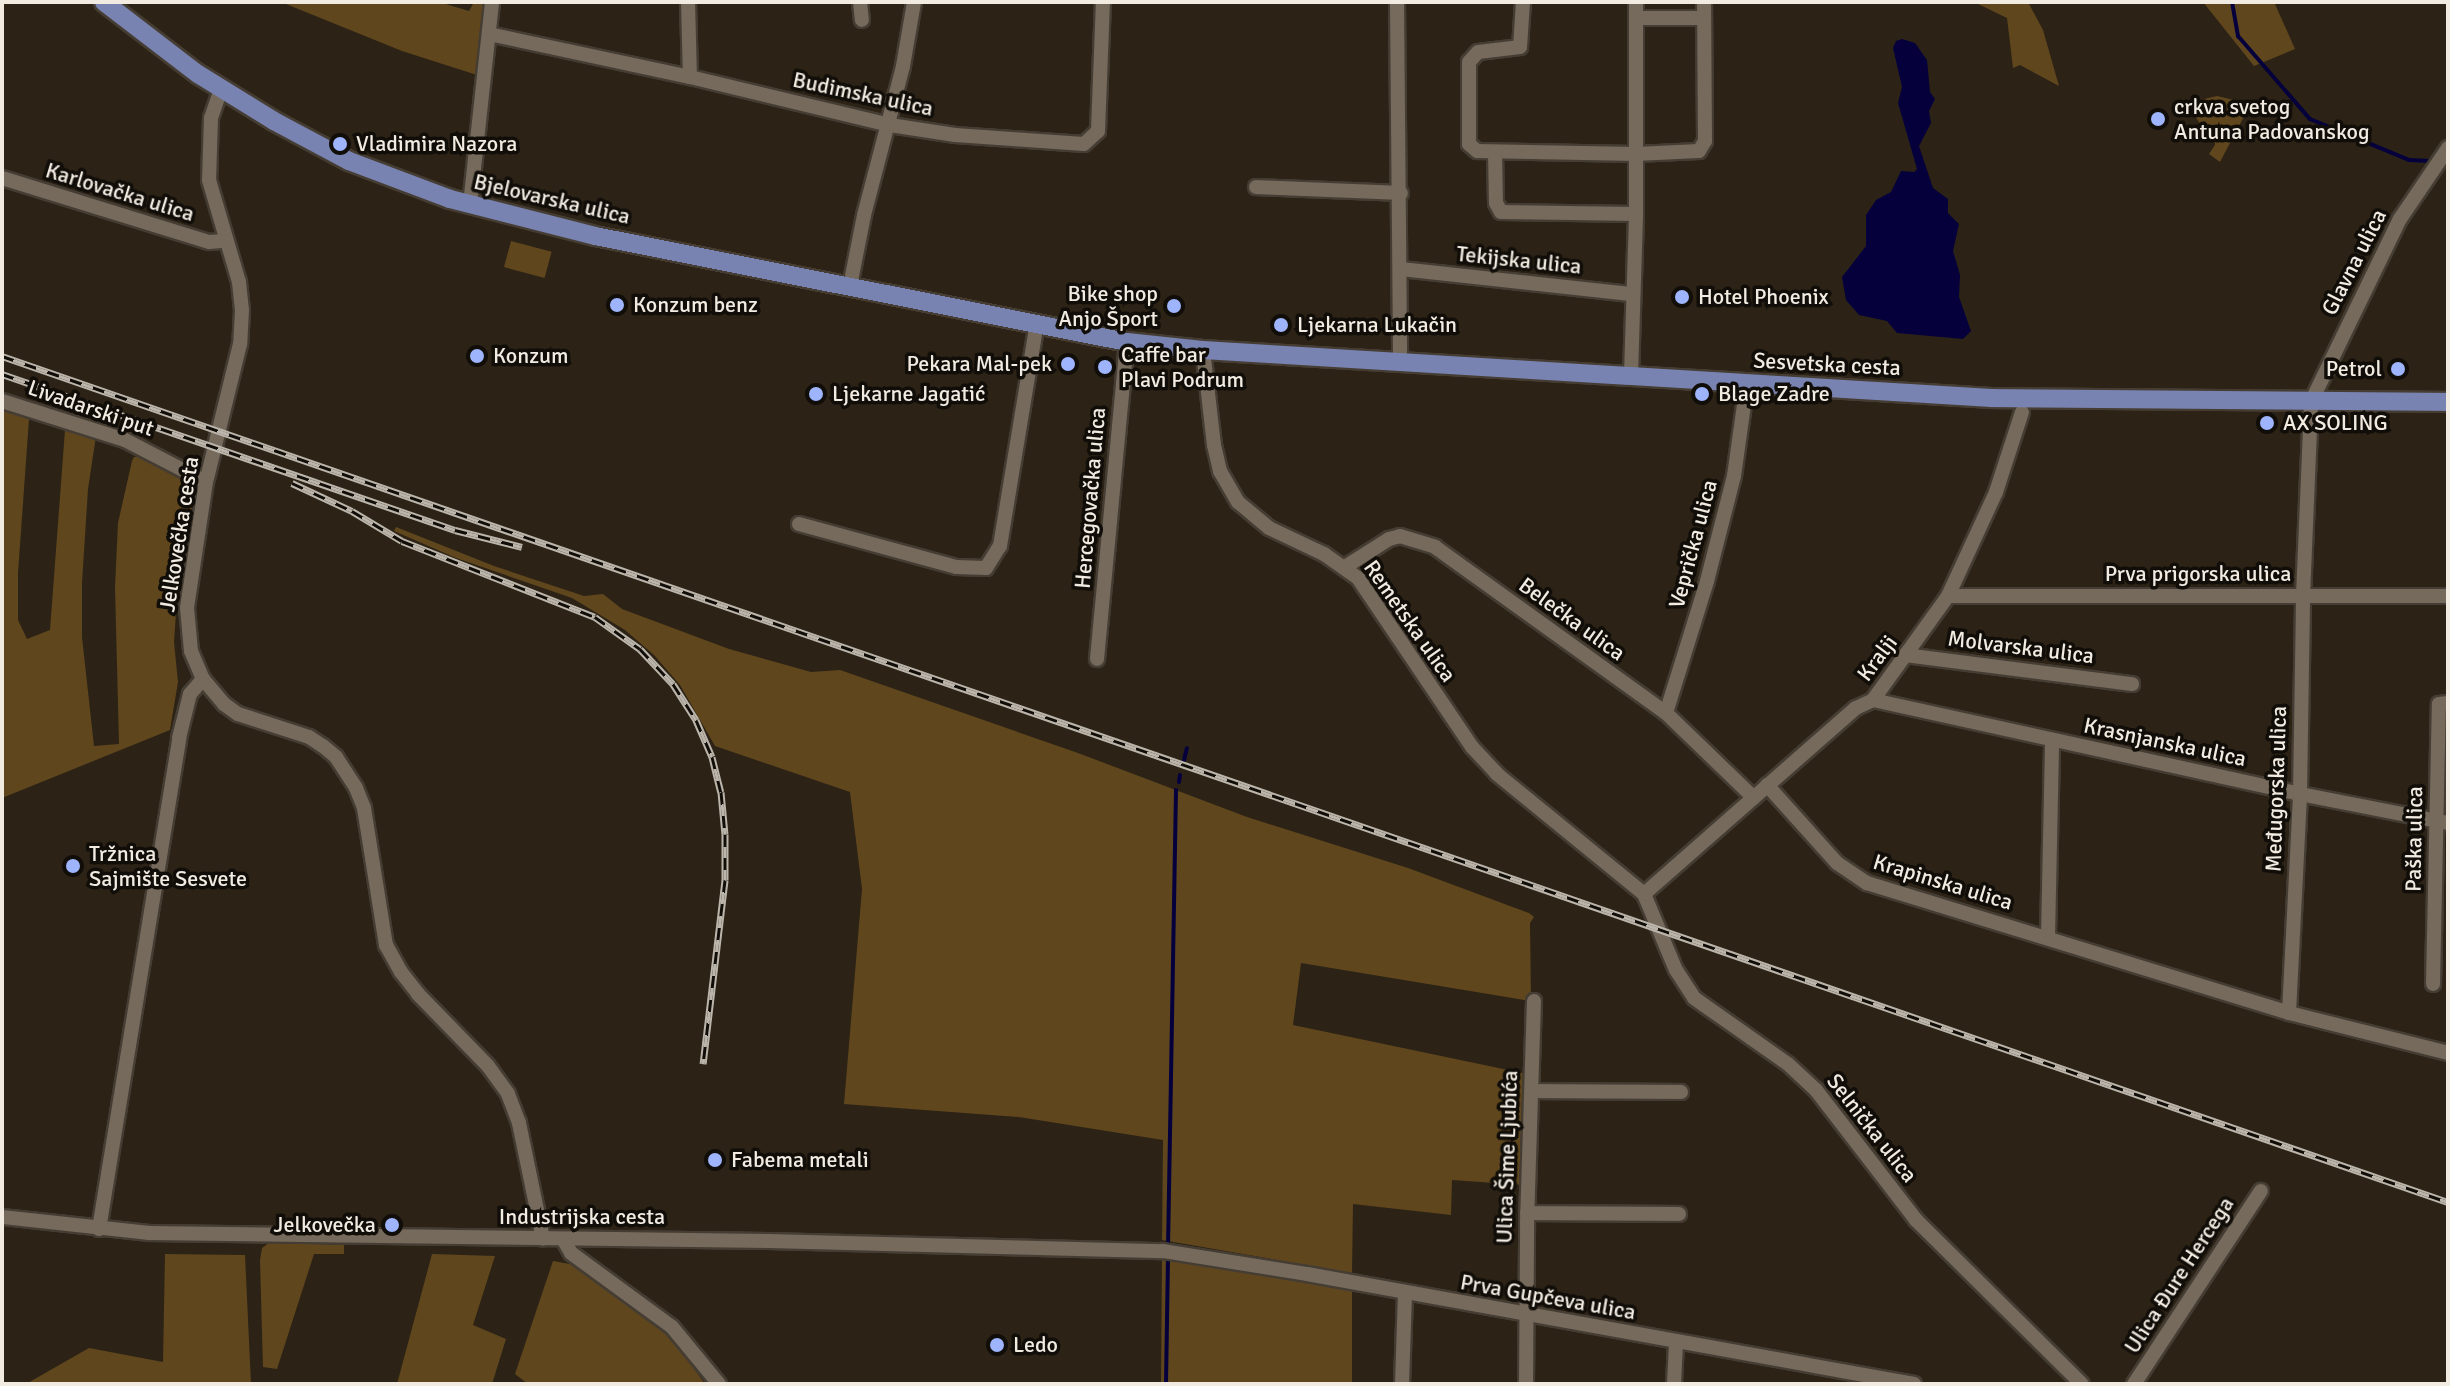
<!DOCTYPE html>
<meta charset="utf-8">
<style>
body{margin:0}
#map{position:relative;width:2450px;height:1386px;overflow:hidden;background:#2c2316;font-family:Signika,sans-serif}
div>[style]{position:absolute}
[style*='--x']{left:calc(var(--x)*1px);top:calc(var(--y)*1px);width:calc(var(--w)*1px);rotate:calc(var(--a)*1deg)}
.green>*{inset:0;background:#5f461d;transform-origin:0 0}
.water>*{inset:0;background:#05003c}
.stream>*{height:4px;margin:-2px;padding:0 2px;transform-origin:2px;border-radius:2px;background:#05003c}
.roads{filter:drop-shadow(2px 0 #453d33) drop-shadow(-2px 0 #453d33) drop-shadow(0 2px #453d33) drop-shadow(0 -2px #453d33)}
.minor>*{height:14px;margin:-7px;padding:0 7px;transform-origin:7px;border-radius:7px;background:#756a5b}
.major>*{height:18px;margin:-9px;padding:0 9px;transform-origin:9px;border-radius:9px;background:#7983b1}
.rail>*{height:7px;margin-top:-3.5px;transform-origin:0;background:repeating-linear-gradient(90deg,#110d08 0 12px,#bbb5ab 0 24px);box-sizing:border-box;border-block:2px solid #bbb5ab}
.dots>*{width:22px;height:22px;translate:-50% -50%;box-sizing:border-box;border:4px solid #110d08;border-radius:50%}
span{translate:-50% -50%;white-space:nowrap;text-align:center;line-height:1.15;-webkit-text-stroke:7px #110d08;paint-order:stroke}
.street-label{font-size:22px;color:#f1ebe2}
.poi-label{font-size:22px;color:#f1ebe2}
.left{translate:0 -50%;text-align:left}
.right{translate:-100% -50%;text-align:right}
.frame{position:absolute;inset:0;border:4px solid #f1ebe2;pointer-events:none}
</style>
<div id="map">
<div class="green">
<i style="clip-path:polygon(281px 2px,439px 2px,469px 11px,474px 2px,484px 2px,477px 75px,402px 51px)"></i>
<i style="clip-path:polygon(1974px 2px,2028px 2px,2043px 30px,2059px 86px,2020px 65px,2013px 68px,2007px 18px)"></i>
<i style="clip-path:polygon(2203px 2px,2274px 2px,2295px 49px,2254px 66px)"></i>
<i style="clip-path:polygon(2217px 96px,2242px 102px,2248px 109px,2220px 162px,2209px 154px,2215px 145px,2215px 135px,2202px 127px,2187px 103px)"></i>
<i style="left:511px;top:241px;width:42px;height:27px;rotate:15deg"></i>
<i style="clip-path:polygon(2px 407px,29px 419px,18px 573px,18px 620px,27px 639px,50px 630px,65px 430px,96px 436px,88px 489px,82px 583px,82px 637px,94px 746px,119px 744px,115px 587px,118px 523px,132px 461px,134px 457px,147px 455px,187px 478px,195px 490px,178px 583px,174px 642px,178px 682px,170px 730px,2px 798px)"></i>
<i style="clip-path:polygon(396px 527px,494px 566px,584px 596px,603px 594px,622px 609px,729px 649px,811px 672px,840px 670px,1078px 753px,1247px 817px,1408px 868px,1529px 913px,1534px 917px,1530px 923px,1531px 1001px,1301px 963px,1293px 1025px,1527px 1074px,1523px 1185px,1452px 1180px,1451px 1215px,1353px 1204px,1352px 1273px,1162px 1240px,1163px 1140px,1019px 1117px,844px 1104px,862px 889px,850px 792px,715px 746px,680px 685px,654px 655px,625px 630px,572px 598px,456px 558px,394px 531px)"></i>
<i style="clip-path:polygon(270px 1242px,344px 1245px,344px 1254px,314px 1254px,277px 1369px,263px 1367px,260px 1260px,262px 1248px)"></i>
<i style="clip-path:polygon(165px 1254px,245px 1255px,251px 1384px,26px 1384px,89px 1348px,163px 1362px)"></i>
<i style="clip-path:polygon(432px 1254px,495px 1256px,473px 1325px,506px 1339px,492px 1384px,397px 1384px)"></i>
<i style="clip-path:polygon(1162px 1258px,1352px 1289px,1352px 1384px,1161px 1384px)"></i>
<i style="clip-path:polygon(553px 1261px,575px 1265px,639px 1308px,667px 1331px,705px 1384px,528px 1384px,515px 1374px)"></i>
</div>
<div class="water">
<i style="clip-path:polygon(1902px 39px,1915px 43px,1927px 60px,1930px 92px,1935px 99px,1929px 111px,1931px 123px,1919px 146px,1933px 188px,1948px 199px,1948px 213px,1959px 224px,1953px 251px,1960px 275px,1959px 297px,1971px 331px,1963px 339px,1897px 333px,1887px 321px,1859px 315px,1846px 300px,1842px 277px,1866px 246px,1866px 215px,1876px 200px,1891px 192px,1901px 171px,1914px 172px,1917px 169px,1898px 103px,1902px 87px,1893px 48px,1896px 41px)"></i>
</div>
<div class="stream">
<i style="--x:2232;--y:2;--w:35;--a:80"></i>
<i style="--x:2238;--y:36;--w:110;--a:49.1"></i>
<i style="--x:2310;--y:119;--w:107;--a:22.5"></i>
<i style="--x:2409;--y:160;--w:21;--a:3"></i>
<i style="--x:2430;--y:161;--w:19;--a:18"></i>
<i style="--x:1184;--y:760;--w:12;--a:-76"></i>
<i style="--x:1179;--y:782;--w:7;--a:-82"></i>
<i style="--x:1168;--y:1248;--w:458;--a:-89"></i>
<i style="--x:1166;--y:1384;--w:127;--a:-89.1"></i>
</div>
<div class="roads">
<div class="minor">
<i style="--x:688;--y:2;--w:75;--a:88.5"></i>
<i style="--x:860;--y:2;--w:18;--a:84"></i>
<i style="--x:1397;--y:2;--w:360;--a:89.5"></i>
<i style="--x:1523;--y:2;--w:45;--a:93.8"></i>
<i style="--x:1520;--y:47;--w:42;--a:173.2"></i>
<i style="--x:1478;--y:52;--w:13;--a:132"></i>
<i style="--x:1469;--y:62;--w:82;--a:90"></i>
<i style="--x:1469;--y:144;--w:11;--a:41"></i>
<i style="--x:1477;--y:151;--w:159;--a:1.1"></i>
<i style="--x:1636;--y:154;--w:63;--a:-2.7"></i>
<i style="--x:1699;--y:151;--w:12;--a:-59"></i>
<i style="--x:1705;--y:141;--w:139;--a:-90.4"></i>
<i style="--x:1636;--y:18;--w:68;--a:0"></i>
<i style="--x:489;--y:34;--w:206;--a:12.1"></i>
<i style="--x:690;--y:77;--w:206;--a:13.5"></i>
<i style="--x:890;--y:125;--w:66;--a:8.7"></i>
<i style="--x:955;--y:135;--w:129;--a:4"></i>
<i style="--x:1084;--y:144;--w:19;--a:-43"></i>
<i style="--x:1098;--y:131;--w:129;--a:-87.8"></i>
<i style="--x:221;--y:89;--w:31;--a:109"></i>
<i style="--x:211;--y:118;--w:62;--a:91.8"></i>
<i style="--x:209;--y:180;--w:106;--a:73.6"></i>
<i style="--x:239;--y:282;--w:28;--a:84"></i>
<i style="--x:242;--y:310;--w:34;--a:93"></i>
<i style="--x:240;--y:344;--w:142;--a:103.8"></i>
<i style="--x:206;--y:482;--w:127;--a:98.6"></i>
<i style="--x:187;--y:608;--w:43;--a:84.7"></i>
<i style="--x:191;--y:651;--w:30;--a:67"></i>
<i style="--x:203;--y:679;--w:33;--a:50"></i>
<i style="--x:224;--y:704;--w:17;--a:36"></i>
<i style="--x:238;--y:714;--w:75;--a:17.9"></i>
<i style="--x:309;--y:737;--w:17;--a:33"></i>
<i style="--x:323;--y:746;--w:17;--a:40"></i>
<i style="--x:336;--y:757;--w:37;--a:57"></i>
<i style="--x:356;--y:788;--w:22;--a:68"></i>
<i style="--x:364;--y:808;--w:139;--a:80.9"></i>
<i style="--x:386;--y:945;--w:31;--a:61"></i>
<i style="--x:401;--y:972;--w:28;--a:52"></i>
<i style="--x:418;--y:994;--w:100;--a:45.8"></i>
<i style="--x:488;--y:1066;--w:34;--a:54"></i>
<i style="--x:508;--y:1094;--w:31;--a:69"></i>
<i style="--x:519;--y:1123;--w:118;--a:78.3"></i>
<i style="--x:1495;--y:152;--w:51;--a:88.9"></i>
<i style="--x:1496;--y:203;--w:10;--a:61"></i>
<i style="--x:1501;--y:212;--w:135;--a:0.8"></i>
<i style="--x:2;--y:178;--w:217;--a:17.2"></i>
<i style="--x:209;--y:242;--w:16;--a:-4"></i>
<i style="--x:1256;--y:187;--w:145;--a:2.4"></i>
<i style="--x:470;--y:205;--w:204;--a:-83.8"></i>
<i style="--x:1401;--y:269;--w:233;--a:6.2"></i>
<i style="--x:850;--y:286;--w:72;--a:-78.8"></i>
<i style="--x:864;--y:215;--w:154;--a:-75.3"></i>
<i style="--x:903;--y:66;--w:65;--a:-80.2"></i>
<i style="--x:1203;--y:350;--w:96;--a:83.4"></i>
<i style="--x:1214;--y:445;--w:27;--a:77"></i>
<i style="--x:1220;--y:471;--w:36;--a:60"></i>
<i style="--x:1238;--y:502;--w:40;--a:40"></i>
<i style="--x:1269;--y:528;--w:61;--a:25.3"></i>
<i style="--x:1324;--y:554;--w:42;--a:35.2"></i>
<i style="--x:1358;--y:578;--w:204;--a:56"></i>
<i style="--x:1472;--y:747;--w:37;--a:47"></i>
<i style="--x:1497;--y:774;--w:190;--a:39.2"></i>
<i style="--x:1644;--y:894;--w:82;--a:67.2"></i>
<i style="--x:1676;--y:970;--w:33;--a:57"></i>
<i style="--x:1694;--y:998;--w:115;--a:35.1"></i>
<i style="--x:1788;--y:1064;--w:38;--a:43"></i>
<i style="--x:1816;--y:1090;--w:164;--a:52.4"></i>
<i style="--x:1916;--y:1220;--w:233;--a:44.7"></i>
<i style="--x:1631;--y:375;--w:161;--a:-88.2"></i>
<i style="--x:1636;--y:214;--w:212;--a:-90"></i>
<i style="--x:2;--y:401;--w:129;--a:17.6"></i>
<i style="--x:125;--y:440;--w:91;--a:27.4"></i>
<i style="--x:799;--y:524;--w:163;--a:15.3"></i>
<i style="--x:956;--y:567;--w:30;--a:2"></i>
<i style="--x:986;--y:568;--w:26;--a:-58"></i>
<i style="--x:1000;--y:546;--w:226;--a:-80.6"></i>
<i style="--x:1345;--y:567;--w:52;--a:-32.5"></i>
<i style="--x:1389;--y:539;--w:11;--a:-15"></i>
<i style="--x:1400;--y:536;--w:37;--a:17"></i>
<i style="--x:1435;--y:547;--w:284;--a:35.7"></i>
<i style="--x:1666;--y:713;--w:122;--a:44"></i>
<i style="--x:1948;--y:596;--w:500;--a:0"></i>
<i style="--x:1905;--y:655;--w:229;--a:7.3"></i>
<i style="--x:1097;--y:659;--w:318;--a:-84.6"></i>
<i style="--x:1873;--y:700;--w:437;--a:12.4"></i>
<i style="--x:2300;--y:794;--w:151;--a:11.1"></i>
<i style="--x:1666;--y:713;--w:138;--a:-72.7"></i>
<i style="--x:1707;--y:581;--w:108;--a:-75.6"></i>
<i style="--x:1734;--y:476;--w:94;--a:-82"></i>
<i style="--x:1767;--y:785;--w:105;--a:48.1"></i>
<i style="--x:1837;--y:863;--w:36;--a:34"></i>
<i style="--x:1867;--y:883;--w:442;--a:17.1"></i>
<i style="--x:2289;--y:1013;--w:164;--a:14.1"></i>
<i style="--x:1644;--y:894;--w:282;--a:-41.3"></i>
<i style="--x:1856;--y:708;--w:19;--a:-25"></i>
<i style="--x:1873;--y:700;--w:128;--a:-54.2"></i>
<i style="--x:1948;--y:596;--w:115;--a:-65.2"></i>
<i style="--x:1996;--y:492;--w:84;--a:-72"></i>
<i style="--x:2048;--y:937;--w:197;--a:-88.8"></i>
<i style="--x:2433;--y:984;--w:280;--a:-88.8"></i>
<i style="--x:2439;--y:704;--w:9;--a:-6"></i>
<i style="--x:2289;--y:1013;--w:219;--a:-87.1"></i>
<i style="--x:2300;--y:794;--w:198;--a:-89.1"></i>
<i style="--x:2303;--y:596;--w:194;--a:-87.6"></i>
<i style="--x:2311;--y:402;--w:203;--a:-64.1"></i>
<i style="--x:2400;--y:219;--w:86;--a:-55.9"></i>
<i style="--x:1532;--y:1091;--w:149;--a:0.4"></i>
<i style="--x:1527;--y:1213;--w:152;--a:0.4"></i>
<i style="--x:2;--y:1217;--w:148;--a:6.2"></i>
<i style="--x:149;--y:1233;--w:620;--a:0.74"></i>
<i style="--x:769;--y:1241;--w:394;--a:1.5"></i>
<i style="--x:1163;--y:1251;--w:146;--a:9.1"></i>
<i style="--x:1307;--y:1274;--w:617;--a:10.27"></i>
<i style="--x:99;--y:1229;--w:497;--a:-80.7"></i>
<i style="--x:179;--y:738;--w:45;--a:-76"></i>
<i style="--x:190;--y:694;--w:20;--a:-49"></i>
<i style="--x:563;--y:1239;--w:16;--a:60"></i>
<i style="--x:571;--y:1253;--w:125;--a:36.2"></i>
<i style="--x:672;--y:1327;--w:74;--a:50.5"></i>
<i style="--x:1402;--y:1384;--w:90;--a:-88.1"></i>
<i style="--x:1526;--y:1384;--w:161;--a:-89.6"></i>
<i style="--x:1527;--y:1223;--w:222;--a:-88.2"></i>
<i style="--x:1674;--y:1384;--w:41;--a:-87.2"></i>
<i style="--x:2134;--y:1384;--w:231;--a:-56.7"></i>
</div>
<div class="major">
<i style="--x:104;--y:2;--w:118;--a:37.5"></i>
<i style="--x:198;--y:74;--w:89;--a:31.7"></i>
<i style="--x:274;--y:121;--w:85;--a:28.1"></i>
<i style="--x:349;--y:161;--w:108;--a:20.6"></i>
<i style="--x:450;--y:199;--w:150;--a:14.3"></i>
<i style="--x:595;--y:236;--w:542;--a:11.27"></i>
<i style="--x:1127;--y:342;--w:76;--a:6"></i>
<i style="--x:1203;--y:350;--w:790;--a:3.48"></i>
<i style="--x:1992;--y:398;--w:456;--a:0.5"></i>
</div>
</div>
<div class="rail">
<i style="--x:2;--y:356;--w:2588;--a:19.08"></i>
<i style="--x:2;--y:374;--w:479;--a:19"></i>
<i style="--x:455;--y:530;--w:69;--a:14.2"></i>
<i style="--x:292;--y:483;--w:66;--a:25"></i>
<i style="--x:352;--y:511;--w:58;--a:31"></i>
<i style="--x:402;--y:541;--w:207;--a:21.5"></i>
<i style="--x:595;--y:617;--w:55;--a:35.4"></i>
<i style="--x:640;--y:649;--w:48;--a:46.7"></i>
<i style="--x:673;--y:684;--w:43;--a:57.4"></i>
<i style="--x:696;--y:720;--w:40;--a:66.6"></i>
<i style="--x:712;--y:757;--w:36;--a:76"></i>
<i style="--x:721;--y:792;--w:42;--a:84.6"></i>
<i style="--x:725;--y:834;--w:46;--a:90"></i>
<i style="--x:725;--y:880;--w:185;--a:96.8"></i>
</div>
<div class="dots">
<i style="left:2158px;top:119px;background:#9eb4fd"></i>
<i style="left:340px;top:144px;background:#9eb4fd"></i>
<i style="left:1682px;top:297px;background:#9eb4fd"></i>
<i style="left:617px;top:305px;background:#9eb4fd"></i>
<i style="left:1174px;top:306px;background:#9eb4fd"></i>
<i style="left:1281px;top:325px;background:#9eb4fd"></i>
<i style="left:477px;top:356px;background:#9eb4fd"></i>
<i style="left:1068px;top:364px;background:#9eb4fd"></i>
<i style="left:1105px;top:367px;background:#9eb4fd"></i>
<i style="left:2398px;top:369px;background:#9eb4fd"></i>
<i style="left:816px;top:394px;background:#9eb4fd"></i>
<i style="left:1702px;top:394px;background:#9eb4fd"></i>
<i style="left:2267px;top:423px;background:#9eb4fd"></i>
<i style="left:73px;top:866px;background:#9eb4fd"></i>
<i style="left:715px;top:1160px;background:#9eb4fd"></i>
<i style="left:392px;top:1225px;background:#9eb4fd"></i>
<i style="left:997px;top:1345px;background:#9eb4fd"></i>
</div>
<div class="street-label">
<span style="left:863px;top:94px;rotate:12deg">Budimska ulica</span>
<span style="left:120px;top:192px;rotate:17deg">Karlovačka ulica</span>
<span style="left:552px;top:199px;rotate:13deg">Bjelovarska ulica</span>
<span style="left:1519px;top:260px;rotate:6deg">Tekijska ulica</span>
<span style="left:2354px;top:262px;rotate:-63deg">Glavna ulica</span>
<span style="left:1827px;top:364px;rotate:3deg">Sesvetska cesta</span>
<span style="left:91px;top:408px;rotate:19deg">Livadarski put</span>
<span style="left:1090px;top:498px;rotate:-85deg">Hercegovačka ulica</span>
<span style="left:179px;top:534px;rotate:-81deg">Jelkovečka cesta</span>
<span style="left:1693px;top:544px;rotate:-75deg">Veprička ulica</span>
<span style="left:2198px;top:574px">Prva prigorska ulica</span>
<span style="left:1572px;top:619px;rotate:36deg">Belečka ulica</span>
<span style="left:1410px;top:621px;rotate:55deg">Remetska ulica</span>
<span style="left:2021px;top:647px;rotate:7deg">Molvarska ulica</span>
<span style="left:1877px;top:658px;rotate:-53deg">Kralji</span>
<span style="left:2165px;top:742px;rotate:12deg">Krasnjanska ulica</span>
<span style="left:2276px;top:789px;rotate:-88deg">Međugorska ulica</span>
<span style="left:2414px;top:839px;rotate:-89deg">Paška ulica</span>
<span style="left:1943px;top:882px;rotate:17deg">Krapinska ulica</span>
<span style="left:1872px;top:1128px;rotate:52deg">Selnička ulica</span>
<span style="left:1507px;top:1157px;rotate:-88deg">Ulica Šime Ljubića</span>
<span style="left:582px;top:1217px">Industrijska cesta</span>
<span style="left:2179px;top:1275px;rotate:-57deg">Ulica Đure Hercega</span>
<span style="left:1548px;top:1297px;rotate:10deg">Prva Gupčeva ulica</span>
</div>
<div class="poi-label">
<span class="left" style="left:2174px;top:119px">crkva svetog<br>Antuna Padovanskog</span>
<span class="left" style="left:356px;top:144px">Vladimira Nazora</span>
<span class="right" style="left:1158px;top:306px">Bike shop<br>Anjo Šport</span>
<span class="left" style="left:1698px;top:297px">Hotel Phoenix</span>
<span class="left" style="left:633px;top:305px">Konzum benz</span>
<span class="left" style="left:1297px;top:325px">Ljekarna Lukačin</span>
<span class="left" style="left:1121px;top:367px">Caffe bar<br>Plavi Podrum</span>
<span class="left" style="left:493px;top:356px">Konzum</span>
<span class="right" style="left:1052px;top:364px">Pekara Mal-pek</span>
<span class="right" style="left:2382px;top:369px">Petrol</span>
<span class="left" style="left:832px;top:394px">Ljekarne Jagatić</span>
<span class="left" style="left:1718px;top:394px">Blage Zadre</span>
<span class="left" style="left:2283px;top:423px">AX SOLING</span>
<span class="left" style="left:89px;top:866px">Tržnica<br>Sajmište Sesvete</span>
<span class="left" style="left:731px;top:1160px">Fabema metali</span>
<span class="right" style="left:376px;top:1225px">Jelkovečka</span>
<span class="left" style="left:1013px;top:1345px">Ledo</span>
</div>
<div class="frame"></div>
</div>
